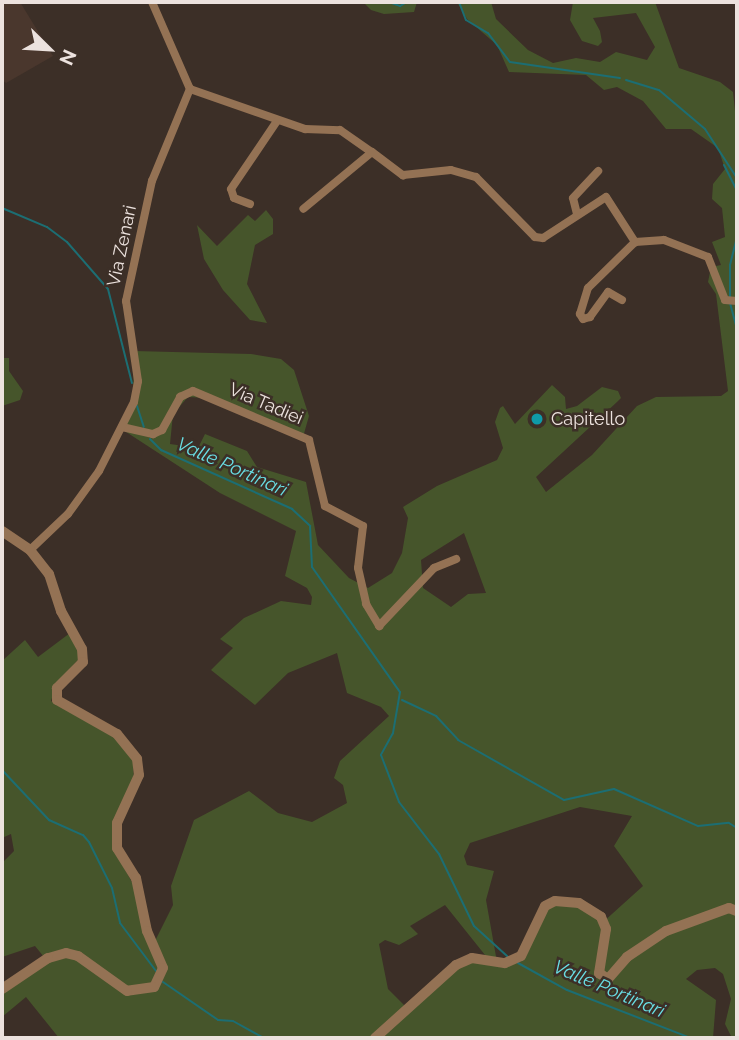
<!DOCTYPE html>
<style>
body{margin:0}
#map{position:relative;width:739px;height:1040px;overflow:hidden;background:#3c2f27;font-family:Raleway,sans-serif}
div>[style]{position:absolute}
[style*='--x']{left:calc(var(--x)*1px);top:calc(var(--y)*1px);width:calc(var(--w)*1px);rotate:calc(var(--a)*1deg)}
.built>*{inset:0;background:#4a372d}
.green>*{inset:0;background:#46552b}
.stream>*{height:2px;margin:-1px;padding:0 1px;transform-origin:1px;border-radius:1px;background:#1c6e73}
.minor>*{height:8px;margin:-4px;padding:0 4px;transform-origin:4px;border-radius:4px;background:#947254}
.tertiary>*{height:10px;margin:-5px;padding:0 5px;transform-origin:5px;border-radius:5px;background:#947254}
.dots>*{width:19px;height:19px;translate:-50% -50%;box-sizing:border-box;border:4px solid #3c2f27;border-radius:50%}
span{translate:-50% -50%;white-space:nowrap;text-align:center;line-height:1.15;-webkit-text-stroke:5px #3c2f27;paint-order:stroke}
.street-label{font-size:18px;color:#ece2de}
.poi-label{font-size:18px;color:#ece2de}
.left{translate:0 -50%;text-align:left}
.water-label{font-size:19px;color:#69dee4;font-style:italic}
.frame{position:absolute;inset:0;border:4px solid #ece2de;pointer-events:none}
.north{position:absolute;left:14px;top:14px;width:70px;height:70px;-webkit-text-stroke:5px #3c2f27;paint-order:stroke;rotate:114deg;font-size:19px;font-weight:700;line-height:28px;text-align:center;color:#ece2de}
.north::after{content:'';display:block;margin:auto;width:24px;height:32px;background:#ece2de;clip-path:polygon(50% 0,100% 100%,50% 72%,0 100%)}
</style>
<div id="map">
<div class="built">
<i style="clip-path:polygon(2px 2px,20px 2px,53px 56px,6px 83px,2px 80px)"></i>
</div>
<div class="green">
<i style="clip-path:polygon(363px 2px,417px 2px,414px 12px,384px 14px,371px 10px)"></i>
<i style="clip-path:polygon(evenodd,457px 2px,491px 2px,496px 19px,528px 50px,553px 63px,576px 58px,600px 62px,616px 52px,647px 60px,655px 47px,636px 13px,593px 18px,600px 31px,602px 42px,598px 46px,582px 41px,570px 20px,573px 2px,655px 2px,679px 68px,720px 82px,733px 92px,737px 130px,737px 1038px,732px 1038px,725px 1024px,731px 999px,723px 974px,715px 968px,697px 970px,686px 979px,716px 1000px,713px 1038px,59px 1038px,26px 997px,2px 1017px,2px 988px,44px 957px,35px 946px,2px 957px,2px 863px,14px 851px,11px 834px,2px 838px,2px 661px,25px 640px,38px 657px,70px 633px,81px 657px,57px 682px,51px 701px,105px 730px,128px 750px,133px 762px,134px 781px,113px 848px,133px 884px,152px 947px,173px 905px,171px 886px,194px 820px,249px 791px,278px 813px,312px 822px,347px 803px,343px 785px,334px 778px,340px 761px,389px 716px,381px 707px,347px 693px,337px 653px,288px 673px,255px 705px,211px 670px,233px 648px,220px 639px,244px 618px,281px 601px,311px 605px,312px 597px,307px 588px,285px 576px,296px 531px,220px 493px,120px 428px,133px 402px,134px 351px,251px 354px,281px 359px,294px 370px,309px 416px,303px 437px,207px 398px,188px 397px,173px 414px,170px 444px,198px 448px,205px 434px,247px 451px,257px 467px,306px 482px,318px 545px,349px 578px,368px 588px,392px 573px,402px 553px,408px 518px,403px 507px,437px 486px,497px 460px,503px 448px,495px 422px,500px 408px,503px 406px,515px 424px,552px 385px,565px 397px,566px 409px,577px 406px,602px 387px,618px 391px,621px 398px,617px 402px,536px 477px,546px 492px,592px 455px,637px 406px,656px 397px,721px 396px,728px 391px,716px 294px,708px 282px,711px 267px,721px 265px,712px 242px,725px 237px,722px 208px,712px 199px,713px 184px,725px 169px,718px 148px,691px 129px,666px 129px,643px 101px,617px 87px,604px 90px,586px 75px,509px 72px,497px 45px,467px 19px,457px 2px,464px 533px,486px 593px,468px 594px,451px 607px,423px 588px,421px 560px,464px 533px,457px 2px,580px 807px,632px 816px,614px 846px,643px 886px,602px 923px,587px 907px,554px 902px,541px 913px,522px 955px,497px 962px,486px 900px,494px 871px,467px 865px,464px 856px,470px 843px,580px 807px,457px 2px,445px 905px,489px 960px,464px 960px,406px 1007px,388px 989px,379px 944px,385px 940px,399px 945px,418px 934px,410px 926px,445px 905px)"></i>
<i style="clip-path:polygon(266px 210px,273px 219px,273px 234px,255px 245px,247px 284px,267px 323px,250px 320px,223px 290px,204px 259px,197px 225px,217px 246px,248px 215px,255px 221px)"></i>
<i style="clip-path:polygon(2px 358px,9px 358px,9px 371px,23px 391px,20px 400px,2px 406px)"></i>
</div>
<div class="stream">
<i style="--x:389;--y:2;--w:12;--a:20"></i>
<i style="--x:400;--y:6;--w:8;--a:-30"></i>
<i style="--x:459;--y:2;--w:19;--a:69"></i>
<i style="--x:466;--y:20;--w:26;--a:31"></i>
<i style="--x:488;--y:33;--w:36;--a:53"></i>
<i style="--x:510;--y:62;--w:111;--a:8.3"></i>
<i style="--x:626;--y:80;--w:34;--a:17"></i>
<i style="--x:659;--y:90;--w:60;--a:40.3"></i>
<i style="--x:705;--y:129;--w:59;--a:56.9"></i>
<i style="--x:724;--y:165;--w:28;--a:63"></i>
<i style="--x:2;--y:208;--w:49;--a:22.9"></i>
<i style="--x:47;--y:227;--w:25;--a:37"></i>
<i style="--x:67;--y:242;--w:62;--a:48.9"></i>
<i style="--x:108;--y:289;--w:97;--a:75.7"></i>
<i style="--x:730;--y:298;--w:33;--a:-90"></i>
<i style="--x:730;--y:265;--w:30;--a:-76"></i>
<i style="--x:730;--y:303;--w:27;--a:75"></i>
<i style="--x:137;--y:406;--w:22;--a:72"></i>
<i style="--x:150;--y:439;--w:16;--a:45"></i>
<i style="--x:161;--y:450;--w:144;--a:24.2"></i>
<i style="--x:292;--y:509;--w:25;--a:43"></i>
<i style="--x:310;--y:526;--w:41;--a:87.2"></i>
<i style="--x:312;--y:567;--w:153;--a:54.9"></i>
<i style="--x:400;--y:692;--w:42;--a:99.7"></i>
<i style="--x:393;--y:733;--w:25;--a:119"></i>
<i style="--x:381;--y:755;--w:50;--a:69"></i>
<i style="--x:399;--y:802;--w:66;--a:52.4"></i>
<i style="--x:439;--y:854;--w:80;--a:64.1"></i>
<i style="--x:474;--y:926;--w:45;--a:42.3"></i>
<i style="--x:402;--y:700;--w:38;--a:25"></i>
<i style="--x:436;--y:716;--w:33;--a:47"></i>
<i style="--x:458;--y:740;--w:122;--a:29.5"></i>
<i style="--x:564;--y:800;--w:51;--a:-12.4"></i>
<i style="--x:614;--y:789;--w:92;--a:23.8"></i>
<i style="--x:698;--y:826;--w:31;--a:-6"></i>
<i style="--x:729;--y:823;--w:9;--a:32"></i>
<i style="--x:2;--y:770;--w:69;--a:46.8"></i>
<i style="--x:49;--y:820;--w:37;--a:24"></i>
<i style="--x:83;--y:835;--w:9;--a:49"></i>
<i style="--x:89;--y:842;--w:51;--a:63.4"></i>
<i style="--x:112;--y:888;--w:36;--a:77"></i>
<i style="--x:120;--y:923;--w:60;--a:53.1"></i>
<i style="--x:518;--y:963;--w:56;--a:28.9"></i>
<i style="--x:567;--y:990;--w:133;--a:21.2"></i>
<i style="--x:163;--y:982;--w:67;--a:34.6"></i>
<i style="--x:218;--y:1020;--w:15;--a:4"></i>
<i style="--x:233;--y:1021;--w:35;--a:29"></i>
</div>
<div class="minor">
<i style="--x:152;--y:2;--w:95;--a:66.4"></i>
<i style="--x:190;--y:89;--w:122;--a:19.2"></i>
<i style="--x:305;--y:129;--w:35;--a:2"></i>
<i style="--x:340;--y:130;--w:39;--a:35"></i>
<i style="--x:372;--y:152;--w:89;--a:140.4"></i>
<i style="--x:372;--y:152;--w:39;--a:37"></i>
<i style="--x:403;--y:175;--w:48;--a:-5.9"></i>
<i style="--x:451;--y:170;--w:26;--a:16"></i>
<i style="--x:476;--y:177;--w:84;--a:45.5"></i>
<i style="--x:535;--y:237;--w:8;--a:7"></i>
<i style="--x:543;--y:238;--w:75;--a:-33.1"></i>
<i style="--x:606;--y:197;--w:54;--a:57.2"></i>
<i style="--x:635;--y:242;--w:29;--a:-4"></i>
<i style="--x:664;--y:240;--w:47;--a:21.1"></i>
<i style="--x:708;--y:257;--w:46;--a:68.4"></i>
<i style="--x:725;--y:300;--w:12;--a:5"></i>
<i style="--x:250;--y:204;--w:17;--a:-159"></i>
<i style="--x:234;--y:198;--w:9;--a:-108"></i>
<i style="--x:231;--y:189;--w:82;--a:-55.9"></i>
<i style="--x:577;--y:214;--w:16;--a:-104"></i>
<i style="--x:573;--y:198;--w:37;--a:-47"></i>
<i style="--x:622;--y:300;--w:16;--a:-150"></i>
<i style="--x:608;--y:292;--w:31;--a:126"></i>
<i style="--x:590;--y:317;--w:7;--a:164"></i>
<i style="--x:583;--y:319;--w:6;--a:-121"></i>
<i style="--x:580;--y:314;--w:27;--a:-73"></i>
<i style="--x:588;--y:288;--w:66;--a:-44.4"></i>
<i style="--x:122;--y:427;--w:32;--a:13"></i>
<i style="--x:153;--y:434;--w:10;--a:-24"></i>
<i style="--x:162;--y:430;--w:38;--a:-61"></i>
<i style="--x:180;--y:397;--w:14;--a:-25"></i>
<i style="--x:193;--y:391;--w:126;--a:22.9"></i>
<i style="--x:309;--y:440;--w:68;--a:76.4"></i>
<i style="--x:325;--y:506;--w:43;--a:27.8"></i>
<i style="--x:363;--y:526;--w:42;--a:96.8"></i>
<i style="--x:358;--y:568;--w:37;--a:77"></i>
<i style="--x:366;--y:604;--w:26;--a:59"></i>
<i style="--x:379;--y:626;--w:80;--a:-46.5"></i>
<i style="--x:434;--y:568;--w:24;--a:-22"></i>
<i style="--x:30;--y:550;--w:52;--a:-43.5"></i>
<i style="--x:68;--y:514;--w:53;--a:-54.2"></i>
<i style="--x:99;--y:471;--w:77;--a:-63.1"></i>
<i style="--x:134;--y:402;--w:21;--a:-79"></i>
<i style="--x:138;--y:381;--w:81;--a:-98.5"></i>
<i style="--x:126;--y:301;--w:123;--a:-77.8"></i>
<i style="--x:152;--y:181;--w:100;--a:-67.6"></i>
</div>
<div class="tertiary">
<i style="--x:2;--y:531;--w:34;--a:34"></i>
<i style="--x:30;--y:550;--w:31;--a:52"></i>
<i style="--x:49;--y:574;--w:39;--a:72"></i>
<i style="--x:61;--y:611;--w:43;--a:61.1"></i>
<i style="--x:82;--y:649;--w:13;--a:86"></i>
<i style="--x:83;--y:662;--w:37;--a:135"></i>
<i style="--x:57;--y:688;--w:12;--a:90"></i>
<i style="--x:57;--y:700;--w:69;--a:29.5"></i>
<i style="--x:117;--y:734;--w:32;--a:51"></i>
<i style="--x:137;--y:759;--w:16;--a:83"></i>
<i style="--x:139;--y:775;--w:53;--a:114.6"></i>
<i style="--x:117;--y:823;--w:25;--a:90"></i>
<i style="--x:117;--y:848;--w:36;--a:58"></i>
<i style="--x:136;--y:878;--w:54;--a:78.3"></i>
<i style="--x:147;--y:931;--w:40;--a:66.6"></i>
<i style="--x:163;--y:968;--w:21;--a:115"></i>
<i style="--x:154;--y:987;--w:27;--a:172"></i>
<i style="--x:127;--y:991;--w:60;--a:-144.5"></i>
<i style="--x:78;--y:956;--w:12;--a:-166"></i>
<i style="--x:66;--y:953;--w:19;--a:164"></i>
<i style="--x:48;--y:958;--w:55;--a:146"></i>
<i style="--x:375;--y:1038;--w:109;--a:-42"></i>
<i style="--x:456;--y:965;--w:17;--a:-24"></i>
<i style="--x:472;--y:958;--w:33;--a:9"></i>
<i style="--x:505;--y:963;--w:17;--a:-24"></i>
<i style="--x:521;--y:956;--w:55;--a:-64.4"></i>
<i style="--x:545;--y:906;--w:11;--a:-27"></i>
<i style="--x:555;--y:901;--w:24;--a:5"></i>
<i style="--x:579;--y:903;--w:26;--a:32"></i>
<i style="--x:601;--y:917;--w:13;--a:67"></i>
<i style="--x:606;--y:929;--w:45;--a:99"></i>
<i style="--x:599;--y:973;--w:11;--a:34"></i>
<i style="--x:608;--y:979;--w:29;--a:-49"></i>
<i style="--x:627;--y:957;--w:47;--a:-33.7"></i>
<i style="--x:666;--y:931;--w:67;--a:-20.1"></i>
<i style="--x:729;--y:908;--w:9;--a:21"></i>
</div>
<div class="dots">
<i style="left:537px;top:419px;background:#0f9aa8"></i>
</div>
<div class="street-label">
<span style="left:122px;top:246px;rotate:-78deg">Via Zenari</span>
<span style="left:266px;top:404px;rotate:23deg">Via Tadiei</span>
</div>
<div class="poi-label">
<span class="left" style="left:551px;top:419px">Capitello</span>
</div>
<div class="water-label">
<span style="left:232px;top:467px;rotate:24deg">Valle Portinari</span>
<span style="left:609px;top:989px;rotate:23deg">Valle Portinari</span>
</div>
<div class="frame"></div>
<div class="north">N</div>
</div>
